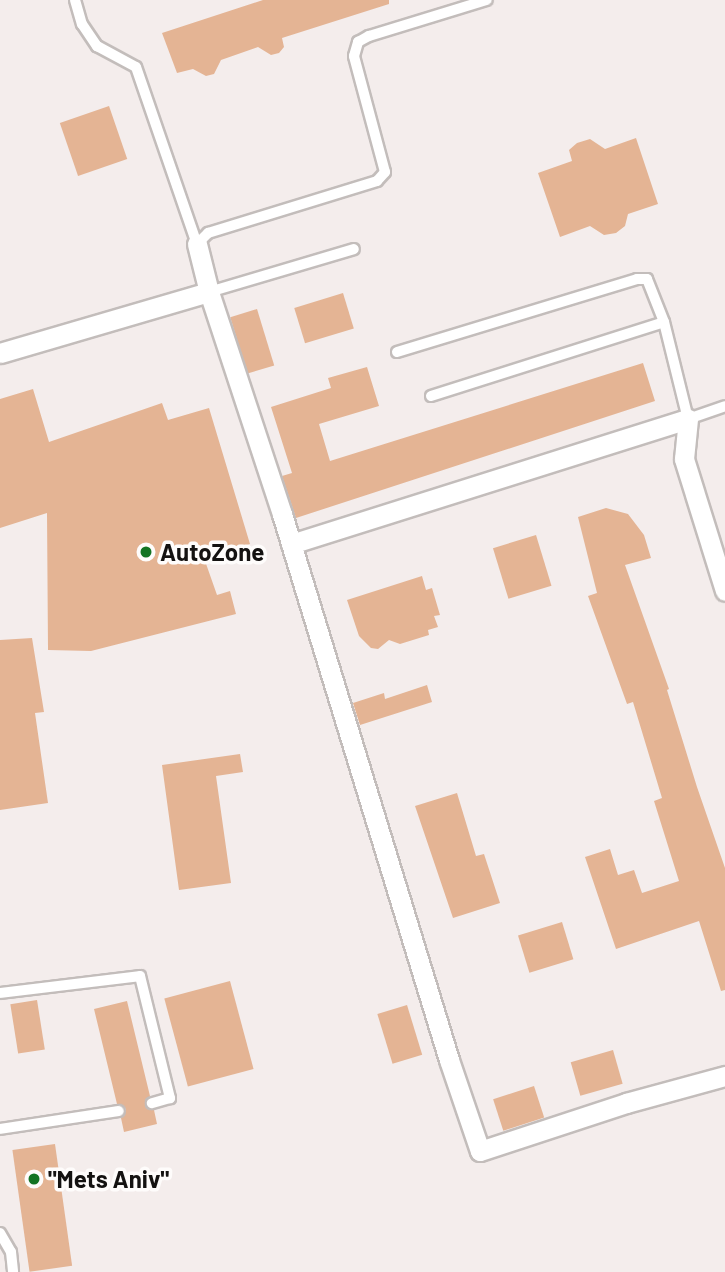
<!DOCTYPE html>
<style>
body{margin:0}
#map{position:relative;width:725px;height:1272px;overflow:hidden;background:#f4edec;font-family:Barlow,sans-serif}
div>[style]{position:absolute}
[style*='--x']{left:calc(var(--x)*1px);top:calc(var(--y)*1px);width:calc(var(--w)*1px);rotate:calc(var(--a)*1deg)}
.building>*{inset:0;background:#e4b494;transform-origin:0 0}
.roads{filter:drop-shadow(2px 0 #c3bdbb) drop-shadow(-2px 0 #c3bdbb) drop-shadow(0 2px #c3bdbb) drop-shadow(0 -2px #c3bdbb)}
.service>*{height:10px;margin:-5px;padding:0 5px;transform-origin:5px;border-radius:5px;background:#fff}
.minor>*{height:19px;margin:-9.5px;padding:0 9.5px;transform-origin:9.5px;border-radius:9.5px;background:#fff}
.dots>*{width:19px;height:19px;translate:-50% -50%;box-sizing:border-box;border:4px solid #fefcfb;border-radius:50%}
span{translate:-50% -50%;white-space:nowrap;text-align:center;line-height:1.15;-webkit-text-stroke:7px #fefcfb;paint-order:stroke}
.poi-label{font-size:24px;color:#141211;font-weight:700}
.left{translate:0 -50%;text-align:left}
</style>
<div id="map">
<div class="building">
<i style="clip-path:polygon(263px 0,389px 0,389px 4px,282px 38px,284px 47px,279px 53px,271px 55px,258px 47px,221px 60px,214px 74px,206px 76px,193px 69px,177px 73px,162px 33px)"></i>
<i style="left:109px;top:106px;width:56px;height:52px;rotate:71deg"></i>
<i style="clip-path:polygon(636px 138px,658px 204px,628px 214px,625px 226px,616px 233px,604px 235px,590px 226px,560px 237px,538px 173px,572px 161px,569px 150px,577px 143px,590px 139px,605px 149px)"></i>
<i style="left:343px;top:293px;width:37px;height:51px;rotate:73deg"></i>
<i style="left:257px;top:309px;width:59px;height:28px;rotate:73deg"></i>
<i style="clip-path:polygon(643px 363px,655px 401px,296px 518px,282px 476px,292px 473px,271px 407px,331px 388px,328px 378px,367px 367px,379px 406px,319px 424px,330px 461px)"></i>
<i style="clip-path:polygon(33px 389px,49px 442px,162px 403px,168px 420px,209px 408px,250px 544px,204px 558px,217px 595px,230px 591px,236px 614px,91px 651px,48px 650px,47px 513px,0 528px,0 399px)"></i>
<i style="clip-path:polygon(606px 508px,628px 514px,644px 535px,651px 558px,625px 565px,669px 689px,667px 690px,697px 787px,725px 868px,725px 990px,721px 991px,699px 921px,616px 949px,585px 857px,610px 849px,618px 875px,634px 870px,642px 893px,679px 881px,654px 801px,662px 798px,633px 702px,627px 704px,588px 596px,597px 593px,578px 517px)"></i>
<i style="left:536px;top:535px;width:53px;height:45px;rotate:73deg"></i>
<i style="clip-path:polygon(422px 576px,426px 590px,432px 588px,440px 615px,434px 616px,438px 627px,428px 630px,429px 635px,400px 644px,389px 640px,378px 649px,371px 648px,359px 636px,347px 600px)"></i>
<i style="clip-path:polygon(32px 638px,44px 712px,35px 713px,48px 803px,0 810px,0 640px)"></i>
<i style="clip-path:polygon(427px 685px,432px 702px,360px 725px,353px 703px,384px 693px,385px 699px)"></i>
<i style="clip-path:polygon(240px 754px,243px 772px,216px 776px,231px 883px,179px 890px,162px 765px)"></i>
<i style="clip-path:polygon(457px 793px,476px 856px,484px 854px,500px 903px,453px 918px,415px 806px)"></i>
<i style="left:562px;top:922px;width:39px;height:46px;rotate:73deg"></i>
<i style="left:230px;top:981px;width:91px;height:68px;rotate:75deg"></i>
<i style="left:37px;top:1000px;width:50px;height:27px;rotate:81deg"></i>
<i style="clip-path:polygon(127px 1001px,150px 1096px,145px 1104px,154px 1110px,157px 1124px,124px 1132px,121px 1118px,126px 1109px,117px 1104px,94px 1009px)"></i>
<i style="left:407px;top:1005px;width:52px;height:31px;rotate:73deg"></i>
<i style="left:613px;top:1050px;width:35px;height:44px;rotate:74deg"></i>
<i style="left:534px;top:1086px;width:33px;height:43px;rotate:72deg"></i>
<i style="left:55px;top:1144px;width:123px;height:43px;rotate:82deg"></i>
</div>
<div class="roads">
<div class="service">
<i style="--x:75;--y:0;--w:25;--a:74"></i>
<i style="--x:82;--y:24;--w:27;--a:56"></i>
<i style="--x:97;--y:46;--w:44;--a:28.3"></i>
<i style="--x:136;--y:67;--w:187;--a:71"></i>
<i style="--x:197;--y:244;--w:16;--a:-45"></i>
<i style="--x:208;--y:233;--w:177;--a:-17.1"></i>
<i style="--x:377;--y:181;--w:12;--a:-48"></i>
<i style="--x:385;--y:172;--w:120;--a:-105"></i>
<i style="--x:354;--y:56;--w:15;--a:-74"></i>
<i style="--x:358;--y:42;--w:13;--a:-29"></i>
<i style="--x:369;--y:36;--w:123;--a:-17"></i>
<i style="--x:209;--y:292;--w:151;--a:-16.5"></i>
<i style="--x:397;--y:352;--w:251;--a:-16.9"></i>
<i style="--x:637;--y:279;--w:10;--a:0"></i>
<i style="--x:647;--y:279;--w:46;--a:68.4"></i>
<i style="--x:664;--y:322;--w:100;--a:76.1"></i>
<i style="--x:688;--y:419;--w:39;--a:-19"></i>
<i style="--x:431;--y:396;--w:244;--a:-17.6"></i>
<i style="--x:0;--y:993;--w:141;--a:-6.9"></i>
<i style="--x:140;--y:976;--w:126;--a:76.2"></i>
<i style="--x:170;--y:1098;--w:19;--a:164"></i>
<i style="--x:0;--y:1129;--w:120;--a:-8.6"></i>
<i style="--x:0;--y:1233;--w:22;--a:60"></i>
<i style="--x:11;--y:1252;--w:20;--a:84"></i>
</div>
<div class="minor">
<i style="--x:197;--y:244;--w:49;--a:76"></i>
<i style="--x:209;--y:292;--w:234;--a:71.8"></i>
<i style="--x:282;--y:514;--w:571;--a:72.99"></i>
<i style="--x:449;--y:1060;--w:96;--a:71.2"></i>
<i style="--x:480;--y:1151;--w:154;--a:-18.2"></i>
<i style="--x:626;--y:1103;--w:103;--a:-15.3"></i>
<i style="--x:0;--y:353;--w:218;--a:-16.3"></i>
<i style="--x:291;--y:544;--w:416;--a:-17.5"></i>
<i style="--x:688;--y:419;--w:40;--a:95.7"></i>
<i style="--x:684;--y:459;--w:138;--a:72.7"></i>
</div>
</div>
<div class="dots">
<i style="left:146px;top:552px;background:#137423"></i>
<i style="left:34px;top:1179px;background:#137423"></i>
</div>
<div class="poi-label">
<span class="left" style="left:160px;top:552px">AutoZone</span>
<span class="left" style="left:48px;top:1179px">"Mets Aniv"</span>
</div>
</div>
